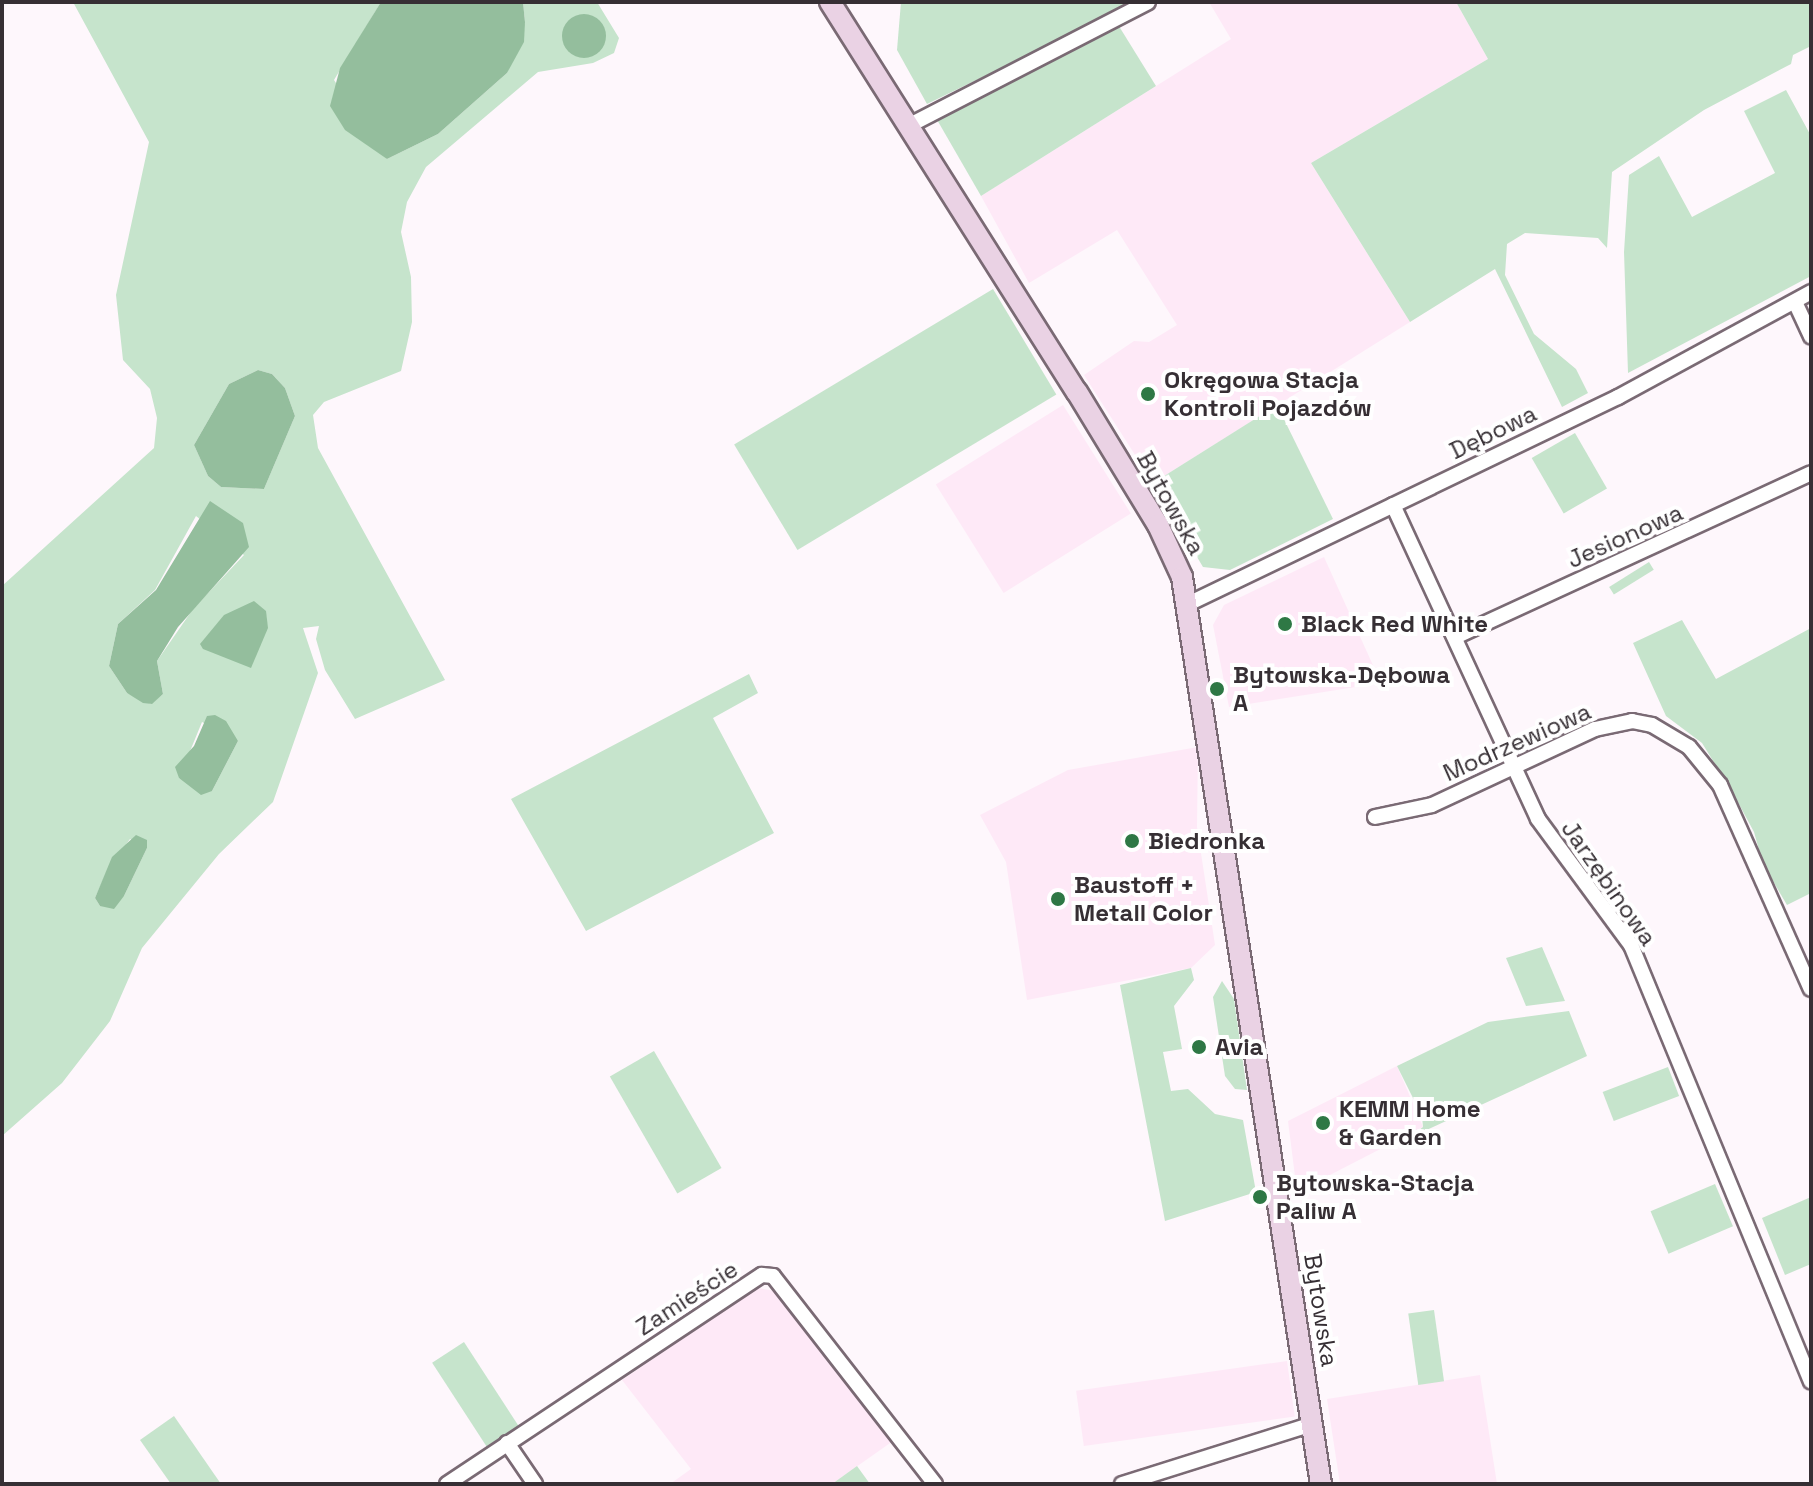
<!DOCTYPE html>
<meta charset="utf-8">
<style>
body{margin:0}
#map{position:relative;width:1813px;height:1486px;overflow:hidden;background:#fef7fc;font-family:"Space Grotesk",sans-serif}
div>[style]{position:absolute}
[style*='--x']{left:calc(var(--x)*1px);top:calc(var(--y)*1px);width:calc(var(--w)*1px);rotate:calc(var(--a)*1deg)}
.built>*{inset:0;background:#fee9f7;transform-origin:0 0}
.green>*{inset:0;background:#c6e4cc;transform-origin:0 0}
.water>*{inset:0;background:#94be9d}
.round{border-radius:50%}
.roads{filter:drop-shadow(2px 0 #7a6a74) drop-shadow(-2px 0 #7a6a74) drop-shadow(0 2px #7a6a74) drop-shadow(0 -2px #7a6a74)}
.street>*{height:14px;margin:-7px;padding:0 7px;transform-origin:7px;border-radius:7px;background:#fff}
.secondary>*{height:20px;margin:-10px;padding:0 10px;transform-origin:10px;border-radius:10px;background:#ead2e4}
.dots>*{width:22px;height:22px;translate:-50% -50%;box-sizing:border-box;border:4px solid #fff;border-radius:50%}
span{translate:-50% -50%;white-space:nowrap;text-align:center;line-height:1.15;-webkit-text-stroke:8px #fff;paint-order:stroke}
.poi-label{font-size:24px;color:#362f34;font-weight:700}
.left{translate:0 -50%;text-align:left}
.street-label{font-size:24px;color:#362f34}
.frame{position:absolute;inset:0;border:4px solid #362f34;pointer-events:none}
</style>
<div id="map">
<div class="built">
<i style="clip-path:polygon(1209px 2px,1456px 2px,1488px 59px,1311px 163px,1410px 322px,1153px 483px,1084px 375px,1134px 341px,1149px 342px,1177px 325px,1117px 230px,1029px 283px,981px 196px,1231px 39px)"></i>
<i style="left:1063px;top:405px;width:128px;height:150px;rotate:58deg"></i>
<i style="clip-path:polygon(1324px 557px,1381px 683px,1229px 707px,1213px 625px,1224px 605px)"></i>
<i style="clip-path:polygon(1198px 747px,1197px 827px,1215px 945px,1191px 968px,1027px 1000px,1006px 862px,980px 815px,1068px 770px)"></i>
<i style="clip-path:polygon(1397px 1066px,1423px 1127px,1297px 1192px,1288px 1121px)"></i>
<i style="clip-path:polygon(758px 1288px,775px 1291px,893px 1441px,832px 1484px,670px 1484px,691px 1469px,622px 1380px)"></i>
<i style="left:1287px;top:1361px;width:56px;height:213px;rotate:82deg"></i>
<i style="clip-path:polygon(1480px 1375px,1497px 1484px,1340px 1484px,1327px 1399px)"></i>
</div>
<div class="green">
<i style="clip-path:polygon(evenodd,73px 2px,381px 2px,334px 80px,387px 159px,438px 134px,507px 73px,525px 22px,523px 2px,597px 2px,619px 38px,614px 53px,593px 63px,538px 72px,426px 167px,407px 202px,401px 232px,411px 277px,412px 322px,401px 371px,324px 402px,313px 415px,318px 448px,445px 680px,355px 719px,325px 670px,316px 639px,319px 626px,303px 628px,318px 673px,273px 802px,219px 854px,142px 948px,110px 1021px,62px 1083px,2px 1136px,2px 586px,154px 448px,157px 418px,150px 389px,123px 360px,116px 295px,149px 142px,73px 2px,258px 370px,272px 374px,285px 388px,295px 416px,264px 489px,221px 487px,208px 476px,194px 445px,229px 384px,258px 370px,73px 2px,196px 516px,244px 555px,193px 609px,157px 661px,163px 694px,151px 704px,127px 693px,109px 666px,118px 624px,155px 590px,196px 516px,73px 2px,202px 722px,238px 741px,212px 791px,179px 778px,202px 722px,73px 2px,130px 839px,147px 848px,124px 896px,100px 906px,95px 898px,107px 871px,130px 839px)"></i>
<i style="clip-path:polygon(901px 2px,1137px 2px,927px 104px,897px 50px)"></i>
<i style="clip-path:polygon(1456px 2px,1811px 2px,1811px 46px,1793px 55px,1791px 64px,1704px 110px,1612px 172px,1607px 248px,1598px 238px,1525px 233px,1507px 244px,1505px 275px,1534px 334px,1576px 369px,1588px 393px,1562px 407px,1495px 269px,1410px 322px,1311px 163px,1488px 59px)"></i>
<i style="clip-path:polygon(1117px 23px,1156px 86px,981px 196px,936px 118px)"></i>
<i style="clip-path:polygon(1786px 90px,1811px 136px,1811px 276px,1628px 373px,1624px 252px,1629px 175px,1659px 156px,1692px 217px,1775px 173px,1744px 111px)"></i>
<i style="left:993px;top:289px;width:123px;height:302px;rotate:59deg"></i>
<i style="clip-path:polygon(1277px 405px,1333px 519px,1230px 570px,1203px 567px,1153px 483px)"></i>
<i style="left:1575px;top:433px;width:64px;height:50px;rotate:60deg"></i>
<i style="left:1649px;top:562px;width:9px;height:47px;rotate:58deg"></i>
<i style="clip-path:polygon(1682px 620px,1716px 679px,1811px 628px,1811px 893px,1787px 905px,1763px 864px,1754px 832px,1733px 793px,1702px 743px,1666px 716px,1633px 643px)"></i>
<i style="clip-path:polygon(749px 674px,758px 693px,713px 718px,774px 833px,586px 931px,511px 799px)"></i>
<i style="clip-path:polygon(1542px 947px,1565px 1001px,1526px 1006px,1506px 958px)"></i>
<i style="clip-path:polygon(1191px 968px,1194px 980px,1174px 1006px,1182px 1049px,1163px 1052px,1171px 1091px,1188px 1089px,1215px 1114px,1243px 1120px,1256px 1192px,1165px 1221px,1120px 985px)"></i>
<i style="clip-path:polygon(1222px 981px,1234px 999px,1247px 1090px,1235px 1089px,1225px 1076px,1213px 997px)"></i>
<i style="clip-path:polygon(1569px 1011px,1587px 1056px,1407px 1139px,1423px 1127px,1422px 1116px,1397px 1066px,1488px 1022px)"></i>
<i style="left:654px;top:1051px;width:135px;height:51px;rotate:60deg"></i>
<i style="left:1668px;top:1067px;width:31px;height:70px;rotate:69deg"></i>
<i style="left:1715px;top:1184px;width:46px;height:70px;rotate:67deg"></i>
<i style="clip-path:polygon(1811px 1197px,1811px 1264px,1785px 1275px,1762px 1218px)"></i>
<i style="left:1434px;top:1310px;width:72px;height:26px;rotate:82deg"></i>
<i style="left:464px;top:1342px;width:100px;height:38px;rotate:57deg"></i>
<i style="clip-path:polygon(174px 1416px,221px 1484px,171px 1484px,140px 1440px)"></i>
<i style="clip-path:polygon(857px 1466px,870px 1484px,832px 1484px)"></i>
</div>
<div class="water">
<i style="clip-path:polygon(381px 2px,523px 2px,525px 22px,524px 42px,507px 73px,438px 134px,387px 159px,345px 130px,330px 106px,340px 68px)"></i>
<i class="round" style="left:562px;top:14px;width:44px;height:44px"></i>
<i style="clip-path:polygon(258px 370px,272px 374px,285px 388px,295px 416px,264px 489px,221px 487px,208px 476px,194px 445px,229px 384px)"></i>
<i style="clip-path:polygon(210px 501px,243px 523px,249px 547px,178px 627px,157px 661px,163px 694px,152px 704px,143px 703px,127px 693px,109px 666px,118px 624px,156px 590px)"></i>
<i style="clip-path:polygon(254px 601px,266px 611px,268px 628px,251px 668px,203px 649px,200px 644px,224px 615px)"></i>
<i style="clip-path:polygon(215px 715px,226px 721px,238px 741px,212px 791px,201px 795px,179px 778px,175px 767px,194px 746px,207px 716px)"></i>
<i style="clip-path:polygon(136px 835px,147px 840px,147px 848px,124px 896px,114px 909px,100px 906px,95px 898px,112px 857px)"></i>
</div>
<div class="roads">
<div class="street">
<i style="--x:908;--y:126;--w:270;--a:-27.3"></i>
<i style="--x:1795;--y:302;--w:38;--a:65"></i>
<i style="--x:1393;--y:505;--w:346;--a:65.2"></i>
<i style="--x:1538;--y:819;--w:157;--a:53.6"></i>
<i style="--x:1631;--y:945;--w:472;--a:67.6"></i>
<i style="--x:1190;--y:603;--w:475;--a:-25.7"></i>
<i style="--x:1618;--y:397;--w:220;--a:-28.5"></i>
<i style="--x:1455;--y:637;--w:392;--a:-24.7"></i>
<i style="--x:1375;--y:817;--w:58;--a:-11.9"></i>
<i style="--x:1432;--y:805;--w:180;--a:-25"></i>
<i style="--x:1595;--y:729;--w:38;--a:-12"></i>
<i style="--x:1632;--y:721;--w:20;--a:11"></i>
<i style="--x:1652;--y:725;--w:43;--a:30.7"></i>
<i style="--x:1689;--y:747;--w:49;--a:50.8"></i>
<i style="--x:1720;--y:785;--w:223;--a:66"></i>
<i style="--x:507;--y:1443;--w:50;--a:55.7"></i>
<i style="--x:447;--y:1484;--w:378;--a:-33.6"></i>
<i style="--x:762;--y:1275;--w:11;--a:5"></i>
<i style="--x:773;--y:1276;--w:264;--a:52.1"></i>
<i style="--x:1122;--y:1484;--w:199;--a:-17.5"></i>
</div>
<div class="secondary">
<i style="--x:830;--y:2;--w:462;--a:57.7"></i>
<i style="--x:1077;--y:392;--w:156;--a:58.7"></i>
<i style="--x:1158;--y:525;--w:57;--a:65.2"></i>
<i style="--x:1182;--y:577;--w:918;--a:81.29"></i>
</div>
</div>
<div class="dots">
<i style="left:1148px;top:394px;background:#2e7845"></i>
<i style="left:1285px;top:624px;background:#2e7845"></i>
<i style="left:1217px;top:689px;background:#2e7845"></i>
<i style="left:1132px;top:841px;background:#2e7845"></i>
<i style="left:1058px;top:899px;background:#2e7845"></i>
<i style="left:1199px;top:1047px;background:#2e7845"></i>
<i style="left:1323px;top:1123px;background:#2e7845"></i>
<i style="left:1260px;top:1197px;background:#2e7845"></i>
</div>
<div class="poi-label">
<span class="left" style="left:1164px;top:394px">Okręgowa Stacja<br>Kontroli Pojazdów</span>
<span class="left" style="left:1301px;top:624px">Black Red White</span>
<span class="left" style="left:1233px;top:689px">Bytowska-Dębowa<br>A</span>
<span class="left" style="left:1148px;top:841px">Biedronka</span>
<span class="left" style="left:1074px;top:899px">Baustoff +<br>Metall Color</span>
<span class="left" style="left:1215px;top:1047px">Avia</span>
<span class="left" style="left:1339px;top:1123px">KEMM Home<br>&amp; Garden</span>
<span class="left" style="left:1276px;top:1197px">Bytowska-Stacja<br>Paliw A</span>
</div>
<div class="street-label">
<span style="left:1493px;top:432px;rotate:-26deg">Dębowa</span>
<span style="left:1171px;top:503px;rotate:61deg">Bytowska</span>
<span style="left:1625px;top:536px;rotate:-24deg">Jesionowa</span>
<span style="left:1517px;top:742px;rotate:-24deg">Modrzewiowa</span>
<span style="left:1609px;top:883px;rotate:55deg">Jarzębinowa</span>
<span style="left:687px;top:1298px;rotate:-33deg">Zamieście</span>
<span style="left:1321px;top:1310px;rotate:81deg">Bytowska</span>
</div>
<div class="frame"></div>
</div>
